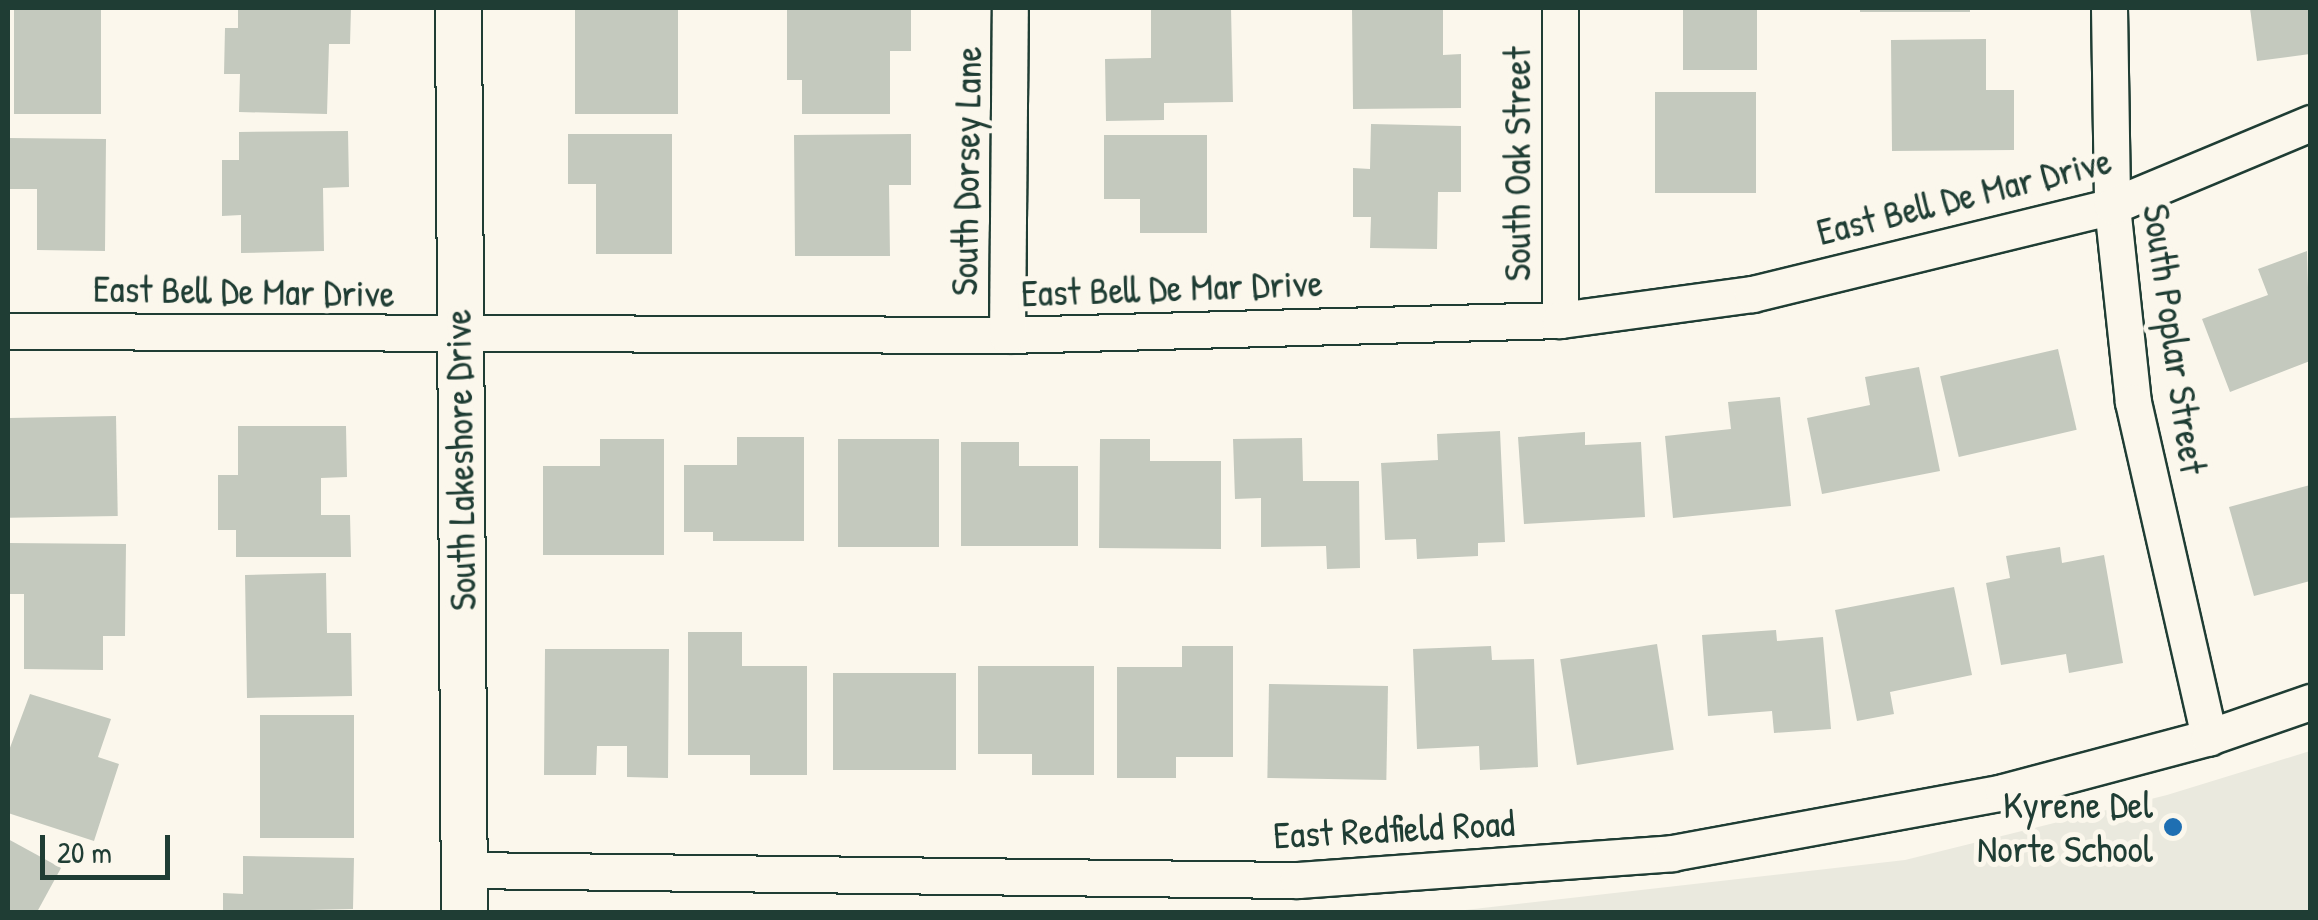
<!DOCTYPE html>
<style>
body{margin:0}
#map{position:relative;width:2318px;height:920px;overflow:hidden;background:#fbf7ec;font-family:"Patrick Hand",sans-serif}
div>[style]{position:absolute}
[style*='--x']{left:calc(var(--x)*1px);top:calc(var(--y)*1px);width:calc(var(--w)*1px);rotate:calc(var(--a)*1deg)}
.built>*{inset:0;background:#eae9de}
.building>*{inset:0;background:#c4c9be;transform-origin:0 0}
.roads{filter:drop-shadow(2px 0 #1f3d34) drop-shadow(-2px 0 #1f3d34) drop-shadow(0 2px #1f3d34) drop-shadow(0 -2px #1f3d34)}
.minor>*{height:35px;margin:-17.5px;padding:0 17.5px;transform-origin:17.5px;border-radius:17.5px;background:#fbf7ec}
.tertiary>*{height:45px;margin:-22.5px;padding:0 22.5px;transform-origin:22.5px;border-radius:22.5px;background:#fbf7ec}
.dots>*{width:28px;height:28px;translate:-50% -50%;box-sizing:border-box;border:5px solid #fbf7ec;border-radius:50%}
span{translate:-50% -50%;white-space:nowrap;text-align:center;line-height:1.15;-webkit-text-stroke:10px #fbf7ec;paint-order:stroke}
.street-label{font-size:38px;color:#1f3d34}
.poi-label{font-size:38px;color:#1f3d34}
.right{translate:-100% -50%;text-align:right}
.frame{position:absolute;inset:0;border:10px solid #1f3d34;pointer-events:none}
.scale{position:absolute;left:40px;top:835px;width:130px;height:45px;box-sizing:border-box;border:5px solid #1f3d34;border-top:0;padding-left:12px;font-size:30px;line-height:35px;white-space:nowrap;color:#1f3d34;-webkit-text-stroke:8px #fbf7ec;paint-order:stroke}
</style>
<div id="map">
<div class="built">
<i style="clip-path:polygon(2310px 751px,2310px 912px,1448px 912px,1905px 860px,2167px 795px)"></i>
</div>
<div class="building">
<i style="left:14px;top:8px;width:87px;height:106px"></i>
<i style="clip-path:polygon(238px 8px,351px 8px,350px 44px,329px 44px,327px 114px,239px 112px,240px 74px,224px 74px,225px 28px,238px 28px)"></i>
<i style="left:575px;top:8px;width:103px;height:106px"></i>
<i style="clip-path:polygon(787px 8px,911px 8px,911px 51px,890px 51px,890px 114px,802px 114px,802px 80px,787px 80px)"></i>
<i style="clip-path:polygon(1151px 8px,1231px 8px,1233px 102px,1164px 103px,1164px 120px,1106px 121px,1105px 59px,1151px 58px)"></i>
<i style="clip-path:polygon(1352px 8px,1443px 8px,1443px 55px,1461px 54px,1461px 108px,1353px 109px)"></i>
<i style="left:1683px;top:8px;width:74px;height:62px"></i>
<i style="left:1860px;top:8px;width:110px;height:4px"></i>
<i style="clip-path:polygon(2250px 8px,2310px 8px,2310px 54px,2257px 61px)"></i>
<i style="clip-path:polygon(1986px 39px,1986px 90px,2014px 90px,2014px 150px,1892px 151px,1891px 40px)"></i>
<i style="left:1655px;top:92px;width:101px;height:101px"></i>
<i style="clip-path:polygon(1371px 124px,1461px 126px,1461px 192px,1438px 192px,1437px 249px,1370px 248px,1371px 217px,1353px 217px,1353px 168px,1370px 169px)"></i>
<i style="clip-path:polygon(348px 131px,349px 187px,323px 188px,324px 251px,241px 253px,241px 215px,222px 216px,222px 160px,239px 160px,239px 132px)"></i>
<i style="clip-path:polygon(568px 134px,672px 134px,672px 254px,596px 254px,596px 184px,568px 184px)"></i>
<i style="clip-path:polygon(911px 134px,911px 185px,889px 185px,890px 256px,795px 256px,794px 135px)"></i>
<i style="clip-path:polygon(1104px 135px,1207px 135px,1207px 233px,1140px 233px,1140px 199px,1104px 199px)"></i>
<i style="clip-path:polygon(8px 138px,106px 139px,105px 251px,37px 250px,37px 189px,8px 189px)"></i>
<i style="clip-path:polygon(2307px 251px,2310px 361px,2230px 392px,2202px 319px,2268px 295px,2258px 269px)"></i>
<i style="left:2058px;top:349px;width:83px;height:121px;rotate:77deg"></i>
<i style="clip-path:polygon(1919px 367px,1940px 471px,1822px 494px,1807px 418px,1870px 405px,1865px 377px)"></i>
<i style="clip-path:polygon(1780px 397px,1791px 506px,1673px 518px,1665px 436px,1731px 429px,1728px 402px)"></i>
<i style="left:116px;top:416px;width:100px;height:108px;rotate:89deg"></i>
<i style="clip-path:polygon(238px 426px,346px 426px,347px 477px,321px 478px,321px 515px,350px 515px,351px 557px,236px 557px,236px 530px,218px 530px,218px 475px,238px 475px)"></i>
<i style="clip-path:polygon(1500px 431px,1505px 542px,1478px 543px,1478px 556px,1417px 559px,1416px 539px,1385px 540px,1381px 463px,1438px 460px,1437px 434px)"></i>
<i style="clip-path:polygon(1585px 432px,1585px 445px,1641px 442px,1645px 517px,1524px 524px,1518px 437px)"></i>
<i style="clip-path:polygon(737px 437px,804px 437px,804px 541px,713px 541px,713px 532px,684px 532px,684px 465px,737px 465px)"></i>
<i style="clip-path:polygon(1302px 438px,1303px 481px,1359px 481px,1360px 568px,1327px 569px,1326px 546px,1261px 547px,1261px 498px,1235px 499px,1233px 439px)"></i>
<i style="clip-path:polygon(600px 439px,664px 439px,664px 555px,543px 555px,543px 466px,600px 466px)"></i>
<i style="left:838px;top:439px;width:101px;height:108px"></i>
<i style="clip-path:polygon(1100px 439px,1150px 439px,1150px 461px,1221px 461px,1221px 549px,1099px 548px)"></i>
<i style="clip-path:polygon(961px 442px,1019px 442px,1019px 466px,1078px 466px,1078px 546px,961px 546px)"></i>
<i style="clip-path:polygon(2310px 485px,2310px 581px,2254px 596px,2229px 507px)"></i>
<i style="clip-path:polygon(8px 543px,126px 544px,125px 636px,103px 636px,103px 670px,24px 669px,24px 594px,8px 594px)"></i>
<i style="clip-path:polygon(2060px 547px,2062px 563px,2104px 555px,2123px 663px,2069px 673px,2066px 654px,2001px 665px,1986px 583px,2010px 578px,2006px 556px)"></i>
<i style="clip-path:polygon(326px 573px,327px 633px,351px 633px,352px 696px,247px 698px,245px 575px)"></i>
<i style="clip-path:polygon(1954px 587px,1972px 675px,1890px 692px,1894px 714px,1857px 721px,1835px 610px)"></i>
<i style="clip-path:polygon(1776px 630px,1777px 641px,1823px 637px,1831px 729px,1774px 733px,1772px 711px,1708px 716px,1702px 635px)"></i>
<i style="clip-path:polygon(688px 632px,742px 632px,742px 666px,807px 666px,807px 775px,750px 775px,750px 755px,688px 755px)"></i>
<i style="left:1657px;top:644px;width:107px;height:98px;rotate:81deg"></i>
<i style="clip-path:polygon(1182px 646px,1233px 646px,1233px 757px,1176px 757px,1176px 778px,1117px 778px,1117px 667px,1182px 667px)"></i>
<i style="clip-path:polygon(1491px 646px,1492px 660px,1534px 659px,1538px 767px,1480px 770px,1479px 746px,1417px 749px,1413px 649px)"></i>
<i style="clip-path:polygon(545px 649px,669px 649px,668px 778px,627px 777px,627px 746px,597px 746px,596px 775px,544px 775px)"></i>
<i style="clip-path:polygon(978px 666px,1094px 666px,1094px 775px,1032px 775px,1032px 754px,978px 754px)"></i>
<i style="left:833px;top:673px;width:123px;height:97px"></i>
<i style="left:1269px;top:684px;width:119px;height:94px;rotate:1deg"></i>
<i style="clip-path:polygon(30px 694px,111px 719px,98px 757px,119px 764px,94px 841px,8px 813px,8px 753px)"></i>
<i style="left:260px;top:715px;width:94px;height:123px"></i>
<i style="clip-path:polygon(8px 839px,61px 868px,37px 912px,8px 912px)"></i>
<i style="clip-path:polygon(243px 856px,354px 858px,353px 909px,223px 912px,223px 893px,243px 894px)"></i>
</div>
<div class="roads">
<div class="minor">
<i style="--x:1560;--y:8;--w:312;--a:90"></i>
<i style="--x:2109;--y:8;--w:198;--a:89.1"></i>
<i style="--x:2112;--y:206;--w:197;--a:83.9"></i>
<i style="--x:2133;--y:402;--w:344;--a:77.2"></i>
<i style="--x:8;--y:331;--w:999;--a:0.23"></i>
<i style="--x:1007;--y:335;--w:553;--a:-1.55"></i>
<i style="--x:1560;--y:320;--w:194;--a:-7.7"></i>
<i style="--x:1752;--y:294;--w:371;--a:-13.7"></i>
<i style="--x:2112;--y:206;--w:215;--a:-22.7"></i>
<i style="--x:1007;--y:335;--w:327;--a:-89.5"></i>
<i style="--x:464;--y:870;--w:834;--a:0.69"></i>
<i style="--x:1298;--y:880;--w:375;--a:-4.1"></i>
<i style="--x:1672;--y:853;--w:337;--a:-10.4"></i>
<i style="--x:2003;--y:792;--w:213;--a:-14.9"></i>
<i style="--x:2209;--y:737;--w:107;--a:-19.1"></i>
</div>
<div class="tertiary">
<i style="--x:458;--y:8;--w:904;--a:89.62"></i>
</div>
</div>
<div class="dots">
<i style="left:2173px;top:827px;background:#1f6fb2"></i>
</div>
<div class="street-label">
<span style="left:1517px;top:164px;rotate:-90deg">South Oak Street</span>
<span style="left:966px;top:171px;rotate:-89deg">South Dorsey Lane</span>
<span style="left:1964px;top:196px;rotate:-14deg">East Bell De Mar Drive</span>
<span style="left:1172px;top:288px;rotate:-2deg">East Bell De Mar Drive</span>
<span style="left:244px;top:291px;rotate:1deg">East Bell De Mar Drive</span>
<span style="left:2175px;top:339px;rotate:82deg">South Poplar Street</span>
<span style="left:460px;top:460px;rotate:-91deg">South Lakeshore Drive</span>
<span style="left:1394px;top:829px;rotate:-3deg">East Redfield Road</span>
</div>
<div class="poi-label">
<span class="right" style="left:2153px;top:827px">Kyrene Del<br>Norte School</span>
</div>
<div class="frame"></div>
<div class="scale">20 m</div>
</div>
